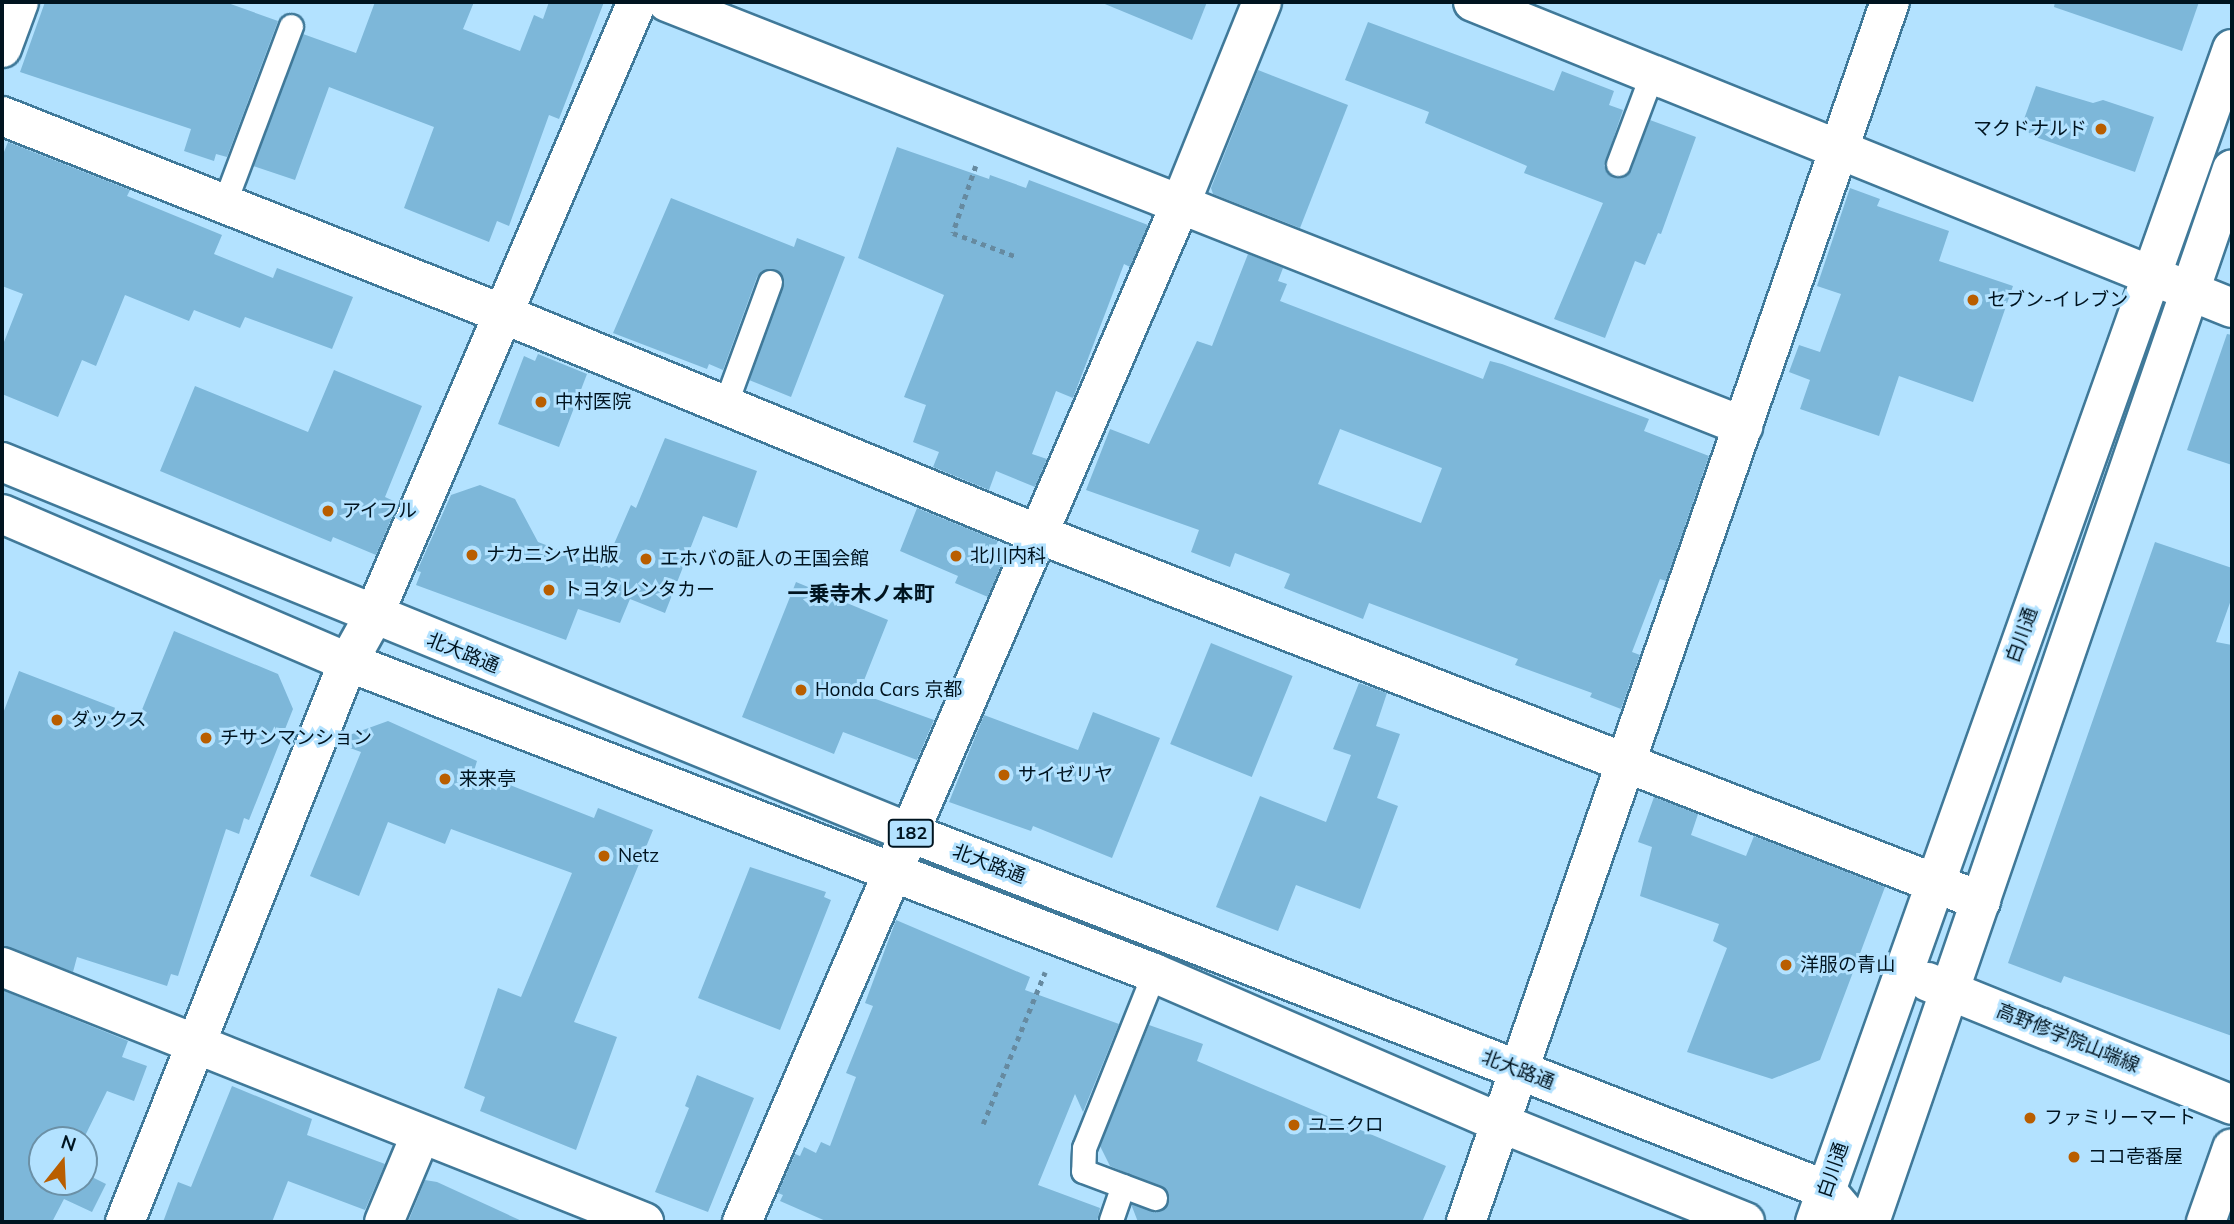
<!DOCTYPE html>
<meta charset="utf-8">
<style>
body{margin:0}
#map{position:relative;width:2234px;height:1224px;overflow:hidden;background:#b3e2ff;font-family:Mulish,"Noto Sans JP",sans-serif}
div>[style]{position:absolute}
[style*='--x']{left:calc(var(--x)*1px);top:calc(var(--y)*1px);width:calc(var(--w)*1px);rotate:calc(var(--a)*1deg)}
.building>*{inset:0;background:#7db7d9;transform-origin:0 0}
.path>*{height:4.5px;margin-top:-2.25px;transform-origin:0;background:repeating-linear-gradient(90deg,#668aa0 0 5px,transparent 0 10px)}
.roads{filter:drop-shadow(2px 0 #407999) drop-shadow(-2px 0 #407999) drop-shadow(0 2px #407999) drop-shadow(0 -2px #407999)}
.lane>*{height:23px;margin:-11.5px;padding:0 11.5px;transform-origin:11.5px;border-radius:11.5px;background:#fff}
.street>*{height:38px;margin:-19px;padding:0 19px;transform-origin:19px;border-radius:19px;background:#fff}
.secondary>*{height:38px;margin:-19px;padding:0 19px;transform-origin:19px;border-radius:19px;background:#fff}
.primary>*{height:38px;margin:-19px;padding:0 19px;transform-origin:19px;border-radius:19px;background:#fff}
.dots>*{width:19px;height:19px;translate:-50% -50%;box-sizing:border-box;border:4px solid #b3e2ff;border-radius:50%}
span{translate:-50% -50%;white-space:nowrap;text-align:center;line-height:1.15;-webkit-text-stroke:6px #b3e2ff;paint-order:stroke}
.shield-label span{padding:2px 5px;background:#b3e2ff;border:2px solid;border-radius:5px;-webkit-text-stroke-width:0}
.shield-label{font-size:18px;color:#001420;font-weight:700}
.poi-label{font-size:19px;color:#001420}
.right{translate:-100% -50%;text-align:right}
.left{translate:0 -50%;text-align:left}
.street-label{font-size:19px;color:#001420}
.neighbourhood-label{font-size:21px;color:#001420;font-weight:700}
.frame{position:absolute;inset:0;border:4px solid #001420;pointer-events:none}
.north{position:absolute;left:28px;top:1126px;width:70px;height:70px;box-sizing:border-box;background:#b3e2ff;border:2px solid #6b90a6;border-radius:50%;rotate:18deg;font-size:19px;font-weight:700;line-height:28px;text-align:center;color:#001420}
.north::after{content:'';display:block;margin:auto;width:24px;height:32px;background:#b95e00;clip-path:polygon(50% 0,100% 100%,50% 72%,0 100%)}
</style>
<div id="map">
<div class="building">
<i style="clip-path:polygon(45px 2px,225px 2px,278px 21px,227px 157px,216px 154px,214px 161px,184px 151px,191px 129px,20px 72px)"></i>
<i style="clip-path:polygon(375px 2px,474px 2px,463px 29px,520px 51px,534px 15px,543px 19px,549px 2px,604px 2px,559px 119px,549px 115px,509px 226px,497px 221px,489px 242px,404px 208px,434px 127px,329px 87px,295px 180px,253px 166px,303px 34px,356px 53px)"></i>
<i style="clip-path:polygon(1100px 2px,1207px 2px,1192px 40px)"></i>
<i style="clip-path:polygon(2055px 2px,2199px 2px,2182px 51px,2054px 7px)"></i>
<i style="clip-path:polygon(1368px 22px,1554px 91px,1562px 71px,1614px 91px,1609px 105px,1623px 110px,1604px 166px,1614px 177px,1631px 170px,1650px 120px,1696px 137px,1661px 234px,1658px 233px,1645px 265px,1635px 261px,1605px 338px,1554px 319px,1603px 203px,1524px 173px,1527px 166px,1425px 123px,1429px 112px,1345px 80px)"></i>
<i style="clip-path:polygon(1258px 70px,1348px 105px,1300px 228px,1213px 194px,1211px 188px)"></i>
<i style="clip-path:polygon(2036px 86px,2093px 103px,2103px 100px,2154px 117px,2135px 172px,2030px 135px,2023px 122px)"></i>
<i style="clip-path:polygon(8px 142px,130px 190px,127px 196px,222px 235px,214px 254px,273px 278px,277px 268px,353px 297px,332px 349px,245px 317px,240px 328px,194px 310px,189px 321px,125px 295px,96px 366px,82px 360px,58px 417px,2px 394px,2px 347px,23px 294px,2px 286px,2px 157px)"></i>
<i style="clip-path:polygon(897px 147px,989px 179px,990px 175px,1026px 188px,1029px 180px,1148px 225px,1130px 267px,1124px 264px,1073px 398px,1056px 391px,1032px 454px,1047px 459px,1035px 487px,996px 471px,989px 490px,933px 467px,939px 452px,913px 442px,926px 405px,904px 397px,944px 295px,858px 258px)"></i>
<i style="clip-path:polygon(1850px 188px,1880px 199px,1877px 206px,1949px 231px,1939px 261px,2013px 286px,1973px 402px,1899px 376px,1879px 436px,1800px 409px,1810px 380px,1789px 372px,1799px 345px,1820px 352px,1841px 294px,1817px 286px)"></i>
<i style="clip-path:polygon(671px 198px,794px 247px,797px 238px,845px 257px,791px 397px,749px 380px,783px 286px,781px 274px,774px 269px,762px 271px,757px 277px,723px 370px,709px 364px,707px 369px,613px 333px)"></i>
<i style="clip-path:polygon(evenodd,1248px 254px,1283px 268px,1278px 281px,1287px 284px,1280px 301px,1483px 379px,1490px 361px,1502px 364px,1649px 419px,1644px 431px,1709px 456px,1666px 581px,1660px 579px,1632px 652px,1640px 655px,1621px 709px,1590px 697px,1592px 693px,1515px 665px,1518px 659px,1369px 603px,1363px 619px,1284px 588px,1290px 574px,1235px 553px,1230px 567px,1191px 552px,1199px 530px,1086px 490px,1110px 429px,1149px 444px,1197px 341px,1212px 346px,1248px 254px,1340px 429px,1442px 468px,1421px 523px,1318px 484px,1340px 429px)"></i>
<i style="clip-path:polygon(2227px 334px,2232px 335px,2232px 465px,2187px 450px)"></i>
<i style="clip-path:polygon(538px 354px,587px 374px,559px 447px,498px 424px,524px 356px,535px 361px)"></i>
<i style="clip-path:polygon(334px 370px,422px 406px,385px 497px,398px 503px,376px 555px,333px 537px,331px 542px,160px 471px,195px 386px,308px 432px)"></i>
<i style="clip-path:polygon(665px 438px,757px 471px,737px 528px,703px 516px,665px 613px,630px 599px,620px 623px,578px 609px,566px 640px,416px 585px,421px 572px,417px 571px,451px 495px,480px 485px,515px 499px,538px 542px,604px 567px,631px 505px,636px 508px)"></i>
<i style="clip-path:polygon(917px 508px,998px 541px,992px 553px,1004px 558px,988px 597px,955px 583px,958px 576px,900px 551px)"></i>
<i style="clip-path:polygon(2155px 542px,2232px 568px,2232px 597px,2216px 642px,2232px 645px,2232px 1036px,2064px 976px,2061px 983px,2008px 963px)"></i>
<i style="clip-path:polygon(796px 582px,888px 620px,859px 693px,934px 720px,917px 760px,843px 732px,834px 754px,742px 717px)"></i>
<i style="clip-path:polygon(174px 631px,278px 674px,293px 709px,249px 820px,244px 818px,239px 834px,226px 829px,178px 976px,171px 974px,167px 986px,77px 957px,73px 972px,2px 946px,2px 716px,19px 671px,139px 717px)"></i>
<i style="left:1211px;top:643px;width:88px;height:109px;rotate:22deg"></i>
<i style="clip-path:polygon(1359px 683px,1387px 693px,1376px 726px,1400px 734px,1377px 798px,1398px 806px,1360px 909px,1296px 885px,1278px 931px,1216px 907px,1260px 796px,1326px 822px,1351px 755px,1333px 749px)"></i>
<i style="clip-path:polygon(1093px 712px,1160px 738px,1112px 858px,1033px 826px,1031px 831px,949px 802px,984px 715px,1078px 750px)"></i>
<i style="clip-path:polygon(388px 721px,477px 761px,474px 771px,594px 818px,598px 808px,653px 830px,574px 1022px,617px 1037px,576px 1150px,480px 1111px,485px 1097px,464px 1088px,498px 988px,521px 997px,572px 873px,451px 829px,445px 844px,388px 822px,359px 896px,310px 876px,361px 752px,339px 744px,341px 738px)"></i>
<i style="clip-path:polygon(1654px 797px,1698px 814px,1691px 835px,1746px 856px,1754px 836px,1885px 887px,1820px 1060px,1772px 1079px,1687px 1052px,1727px 948px,1713px 941px,1719px 924px,1640px 896px,1652px 847px,1638px 842px)"></i>
<i style="clip-path:polygon(750px 867px,826px 892px,824px 897px,831px 900px,780px 1030px,698px 998px)"></i>
<i style="clip-path:polygon(896px 920px,1030px 977px,1025px 990px,1119px 1024px,1083px 1112px,1075px 1094px,1038px 1185px,1100px 1208px,1097px 1222px,828px 1222px,780px 1201px,783px 1195px,778px 1193px,795px 1154px,800px 1156px,804px 1147px,816px 1153px,821px 1142px,830px 1146px,856px 1077px,846px 1073px,873px 1006px,865px 1003px)"></i>
<i style="clip-path:polygon(2px 990px,128px 1041px,122px 1057px,147px 1066px,134px 1101px,107px 1091px,83px 1140px,42px 1140px,42px 1182px,84px 1182px,84px 1173px,106px 1184px,92px 1212px,64px 1199px,52px 1222px,2px 1222px)"></i>
<i style="clip-path:polygon(1149px 1025px,1203px 1044px,1197px 1061px,1446px 1166px,1422px 1222px,1138px 1222px,1131px 1204px,1158px 1212px,1168px 1204px,1166px 1190px,1110px 1166px,1100px 1146px)"></i>
<i style="clip-path:polygon(697px 1075px,754px 1098px,708px 1212px,655px 1192px,689px 1108px,685px 1106px)"></i>
<i style="clip-path:polygon(232px 1086px,312px 1119px,307px 1135px,385px 1164px,365px 1210px,288px 1181px,272px 1222px,163px 1222px,178px 1182px,191px 1187px)"></i>
<i style="clip-path:polygon(425px 1180px,437px 1182px,524px 1222px,408px 1222px)"></i>
</div>
<div class="path">
<i style="--x:976;--y:166;--w:71;--a:108.9"></i>
<i style="--x:953;--y:233;--w:66;--a:20.4"></i>
<i style="--x:983;--y:1124;--w:164;--a:-67.8"></i>
</div>
<div class="roads">
<div class="lane">
<i style="--x:1618;--y:164;--w:96;--a:-69.3"></i>
<i style="--x:224;--y:204;--w:190;--a:-69.4"></i>
<i style="--x:725;--y:405;--w:131;--a:-69.9"></i>
<i style="--x:1154;--y:973;--w:188;--a:111.8"></i>
<i style="--x:1084;--y:1148;--w:23;--a:92"></i>
<i style="--x:1083;--y:1171;--w:77;--a:20.6"></i>
<i style="--x:1111;--y:1220;--w:36;--a:-71"></i>
</div>
<div class="street">
<i style="--x:667;--y:2;--w:1157;--a:21.51"></i>
<i style="--x:1473;--y:2;--w:818;--a:21.96"></i>
<i style="--x:2;--y:48;--w:49;--a:-69.7"></i>
<i style="--x:2;--y:116;--w:539;--a:21.56"></i>
<i style="--x:503;--y:314;--w:578;--a:22.35"></i>
<i style="--x:1038;--y:534;--w:1012;--a:21.27"></i>
<i style="--x:373;--y:617;--w:669;--a:-66.77"></i>
<i style="--x:2;--y:967;--w:691;--a:21.66"></i>
<i style="--x:384;--y:1222;--w:95;--a:-67.2"></i>
<i style="--x:742;--y:1222;--w:1107;--a:-66.7"></i>
<i style="--x:1180;--y:205;--w:219;--a:-68"></i>
<i style="--x:1466;--y:1222;--w:1292;--a:-70.84"></i>
<i style="--x:2206;--y:1222;--w:78;--a:-70.6"></i>
</div>
<div class="secondary">
<i style="--x:1928;--y:982;--w:328;--a:22"></i>
<i style="--x:125;--y:1222;--w:603;--a:-68.29"></i>
<i style="--x:348;--y:662;--w:51;--a:-60.9"></i>
<i style="--x:1815;--y:1222;--w:1245;--a:-70.43"></i>
<i style="--x:1870;--y:1222;--w:1113;--a:-71.03"></i>
</div>
<div class="primary">
<i style="--x:2;--y:462;--w:979;--a:22.21"></i>
<i style="--x:908;--y:832;--w:985;--a:21.3"></i>
<i style="--x:1826;--y:1190;--w:42;--a:49.8"></i>
<i style="--x:2;--y:514;--w:376;--a:23.2"></i>
<i style="--x:348;--y:662;--w:864;--a:21.1"></i>
<i style="--x:1154;--y:973;--w:380;--a:23.4"></i>
<i style="--x:1503;--y:1124;--w:261;--a:22"></i>
</div>
</div>
<div class="dots">
<i style="left:2101px;top:129px;background:#b95e00"></i>
<i style="left:1973px;top:300px;background:#b95e00"></i>
<i style="left:541px;top:402px;background:#b95e00"></i>
<i style="left:328px;top:511px;background:#b95e00"></i>
<i style="left:472px;top:555px;background:#b95e00"></i>
<i style="left:956px;top:556px;background:#b95e00"></i>
<i style="left:646px;top:559px;background:#b95e00"></i>
<i style="left:549px;top:590px;background:#b95e00"></i>
<i style="left:801px;top:690px;background:#b95e00"></i>
<i style="left:57px;top:720px;background:#b95e00"></i>
<i style="left:206px;top:738px;background:#b95e00"></i>
<i style="left:1004px;top:775px;background:#b95e00"></i>
<i style="left:445px;top:779px;background:#b95e00"></i>
<i style="left:604px;top:856px;background:#b95e00"></i>
<i style="left:1786px;top:965px;background:#b95e00"></i>
<i style="left:2030px;top:1118px;background:#b95e00"></i>
<i style="left:1294px;top:1125px;background:#b95e00"></i>
<i style="left:2074px;top:1157px;background:#b95e00"></i>
</div>
<div class="shield-label">
<span style="left:911px;top:833px">182</span>
</div>
<div class="poi-label">
<span class="right" style="left:2087px;top:129px">マクドナルド</span>
<span class="left" style="left:1987px;top:300px">セブン-イレブン</span>
<span class="left" style="left:555px;top:402px">中村医院</span>
<span class="left" style="left:342px;top:511px">アイフル</span>
<span class="left" style="left:486px;top:555px">ナカニシヤ出版</span>
<span class="left" style="left:970px;top:556px">北川内科</span>
<span class="left" style="left:660px;top:559px">エホバの証人の王国会館</span>
<span class="left" style="left:563px;top:590px">トヨタレンタカー</span>
<span class="left" style="left:815px;top:690px">Honda Cars 京都</span>
<span class="left" style="left:71px;top:720px">ダックス</span>
<span class="left" style="left:220px;top:738px">チサンマンション</span>
<span class="left" style="left:1018px;top:775px">サイゼリヤ</span>
<span class="left" style="left:459px;top:779px">来来亭</span>
<span class="left" style="left:618px;top:856px">Netz</span>
<span class="left" style="left:1800px;top:965px">洋服の青山</span>
<span class="left" style="left:2044px;top:1118px">ファミリーマート</span>
<span class="left" style="left:1308px;top:1125px">ユニクロ</span>
<span class="left" style="left:2088px;top:1157px">ココ壱番屋</span>
</div>
<div class="street-label">
<span style="left:2022px;top:635px;rotate:-70deg">白川通</span>
<span style="left:463px;top:653px;rotate:22deg">北大路通</span>
<span style="left:989px;top:864px;rotate:21deg">北大路通</span>
<span style="left:2068px;top:1038px;rotate:22deg">高野修学院山端線</span>
<span style="left:1518px;top:1070px;rotate:21deg">北大路通</span>
<span style="left:1833px;top:1170px;rotate:-71deg">白川通</span>
</div>
<div class="neighbourhood-label">
<span style="left:861px;top:593px">一乗寺木ノ本町</span>
</div>
<div class="frame"></div>
<div class="north">N</div>
</div>
